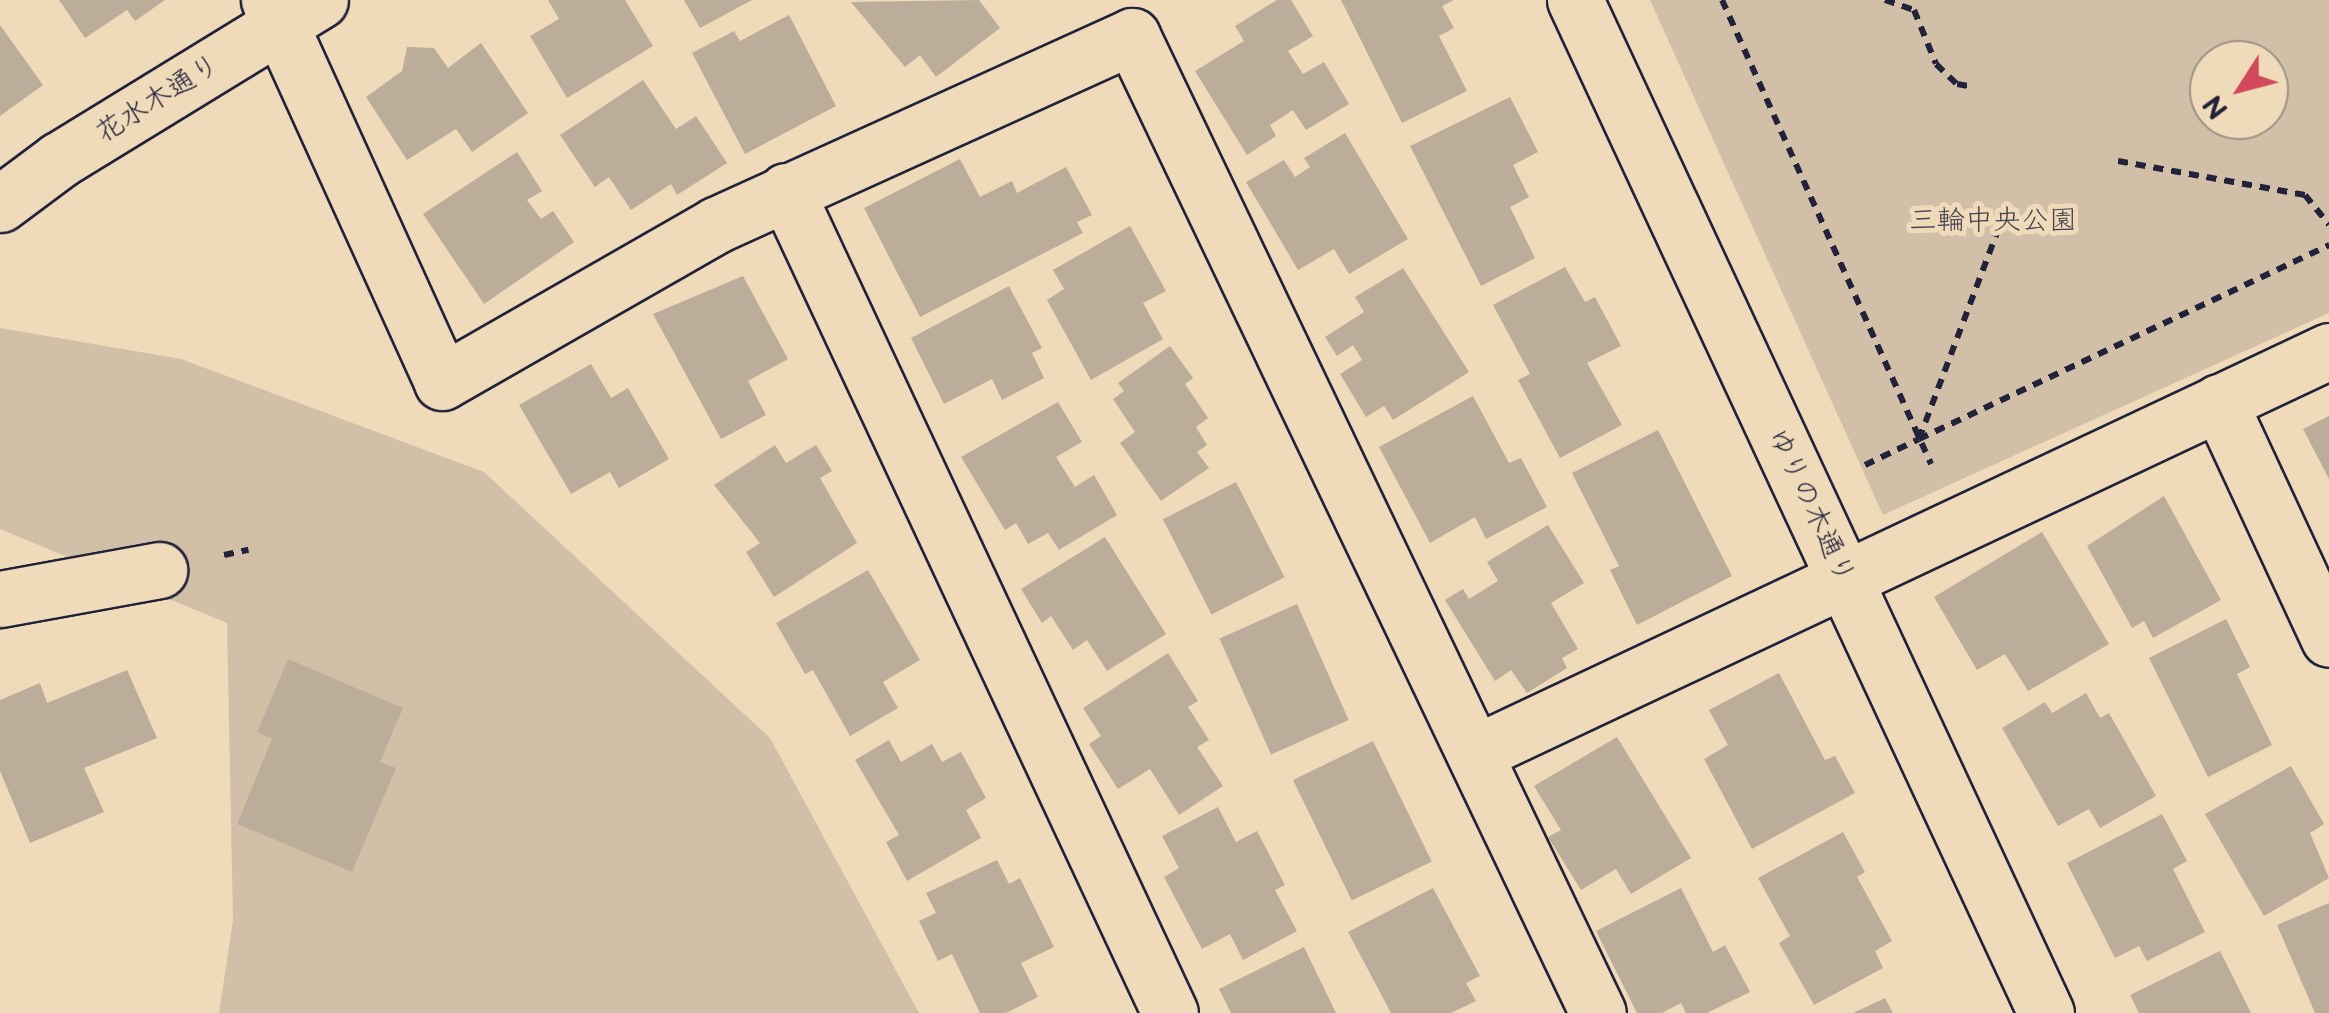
<!DOCTYPE html>
<meta charset="utf-8">
<style>
body{margin:0}
#map{position:relative;width:2329px;height:1013px;overflow:hidden;background:#efdbb9;font-family:"Balsamiq Sans","Klee One",sans-serif}
div>[style]{position:absolute}
[style*='--x']{left:calc(var(--x)*1px);top:calc(var(--y)*1px);width:calc(var(--w)*1px);rotate:calc(var(--a)*1deg)}
.green>*{inset:0;background:#d1c0a7}
.building>*{inset:0;background:#bcad9a;transform-origin:0 0}
.path>*{height:6px;margin-top:-3px;transform-origin:0;background:repeating-linear-gradient(90deg,#22223b 0 10px,transparent 0 18px)}
.roads{filter:drop-shadow(2px 0 #22223b) drop-shadow(-2px 0 #22223b) drop-shadow(0 2px #22223b) drop-shadow(0 -2px #22223b)}
.street>*{height:55px;margin:-27.5px;padding:0 27.5px;transform-origin:27.5px;border-radius:27.5px;background:#efdbb9}
.secondary>*{height:55px;margin:-27.5px;padding:0 27.5px;transform-origin:27.5px;border-radius:27.5px;background:#efdbb9}
span{translate:-50% -50%;white-space:nowrap;text-align:center;line-height:1.15;-webkit-text-stroke:10px #efdbb9;paint-order:stroke}
.street-label{font-size:28px;color:#22223b}
.park-label{font-size:28px;color:#454251}
.north{position:absolute;left:2189px;top:40px;width:100px;height:100px;box-sizing:border-box;background:#efdbb9;border:2px solid #9d9187;border-radius:50%;rotate:234deg;font-size:28px;font-weight:700;line-height:40px;text-align:center;color:#22223b}
.north::after{content:'';display:block;margin:auto;width:35px;height:45px;background:#d1495b;clip-path:polygon(50% 0,100% 100%,50% 72%,0 100%)}
</style>
<div id="map">
<div class="green">
<i style="clip-path:polygon(evenodd,1650px 0,2329px 0,2329px 313px,1883px 515px,1650px 0,2269px 60px,2269px 120px,2209px 120px,2209px 60px,2269px 60px)"></i>
<i style="clip-path:polygon(0 328px,181px 359px,484px 472px,770px 738px,919px 1013px,219px 1013px,233px 920px,227px 623px,0 529px)"></i>
</div>
<div class="building">
<i style="clip-path:polygon(59px 0,165px 0,135px 21px,127px 10px,85px 38px)"></i>
<i style="clip-path:polygon(548px 0,625px 0,653px 46px,567px 98px,530px 36px,559px 19px)"></i>
<i style="clip-path:polygon(684px 0,752px 0,700px 28px)"></i>
<i style="clip-path:polygon(979px 0,1000px 28px,936px 77px,920px 55px,905px 67px,851px 2px)"></i>
<i style="clip-path:polygon(1277px 0,1291px 0,1313px 36px,1288px 51px,1303px 74px,1324px 62px,1349px 104px,1306px 130px,1293px 110px,1270px 125px,1276px 136px,1247px 155px,1195px 71px,1244px 41px,1235px 26px)"></i>
<i style="clip-path:polygon(1341px 0,1454px 0,1442px 6px,1454px 28px,1439px 36px,1467px 91px,1402px 123px)"></i>
<i style="clip-path:polygon(789px 15px,836px 106px,745px 154px,692px 53px,734px 31px,740px 41px)"></i>
<i style="clip-path:polygon(0 25px,43px 85px,0 116px)"></i>
<i style="clip-path:polygon(481px 43px,528px 113px,472px 152px,456px 129px,407px 160px,366px 97px,402px 71px,407px 47px,434px 48px,448px 68px)"></i>
<i style="clip-path:polygon(643px 80px,676px 129px,696px 116px,727px 163px,677px 195px,671px 184px,631px 210px,609px 177px,595px 187px,560px 135px)"></i>
<i style="clip-path:polygon(1510px 97px,1538px 152px,1513px 165px,1529px 197px,1510px 207px,1535px 258px,1481px 286px,1410px 146px)"></i>
<i style="clip-path:polygon(1345px 133px,1408px 239px,1349px 274px,1334px 249px,1298px 270px,1246px 182px,1284px 160px,1295px 177px,1310px 167px,1304px 158px)"></i>
<i style="clip-path:polygon(517px 152px,542px 191px,527px 200px,541px 219px,553px 211px,574px 242px,484px 304px,423px 214px)"></i>
<i style="clip-path:polygon(960px 159px,980px 197px,1012px 181px,1017px 193px,1066px 167px,1092px 215px,1077px 222px,1083px 233px,920px 317px,864px 208px)"></i>
<i style="clip-path:polygon(1130px 226px,1166px 291px,1143px 303px,1163px 339px,1091px 380px,1047px 300px,1064px 289px,1053px 270px)"></i>
<i style="clip-path:polygon(1565px 267px,1585px 302px,1595px 297px,1621px 346px,1587px 363px,1622px 425px,1560px 458px,1518px 380px,1530px 374px,1493px 305px)"></i>
<i style="clip-path:polygon(1403px 268px,1469px 372px,1393px 420px,1384px 406px,1366px 417px,1340px 374px,1362px 360px,1353px 345px,1337px 356px,1325px 337px,1364px 312px,1355px 297px)"></i>
<i style="clip-path:polygon(743px 276px,788px 359px,748px 381px,766px 415px,721px 439px,653px 314px)"></i>
<i style="clip-path:polygon(1009px 286px,1042px 348px,1032px 353px,1044px 378px,1002px 400px,992px 379px,944px 404px,911px 338px)"></i>
<i style="clip-path:polygon(1170px 346px,1193px 378px,1185px 384px,1208px 418px,1196px 427px,1207px 445px,1197px 452px,1209px 468px,1161px 501px,1120px 443px,1135px 432px,1113px 399px,1124px 391px,1118px 383px)"></i>
<i style="clip-path:polygon(591px 364px,611px 398px,628px 388px,669px 459px,619px 488px,610px 472px,571px 494px,519px 405px)"></i>
<i style="clip-path:polygon(1473px 396px,1509px 463px,1521px 458px,1547px 507px,1486px 539px,1475px 517px,1430px 543px,1379px 447px)"></i>
<i style="clip-path:polygon(1058px 402px,1082px 442px,1056px 457px,1075px 487px,1094px 475px,1117px 515px,1059px 550px,1048px 533px,1028px 544px,1016px 523px,1005px 530px,961px 457px)"></i>
<i style="clip-path:polygon(2329px 416px,2329px 479px,2303px 429px)"></i>
<i style="clip-path:polygon(1658px 430px,1732px 576px,1637px 625px,1610px 570px,1619px 566px,1572px 473px)"></i>
<i style="clip-path:polygon(775px 445px,786px 463px,816px 445px,832px 471px,820px 478px,857px 543px,774px 597px,746px 552px,760px 543px,714px 485px)"></i>
<i style="left:1236px;top:482px;width:107px;height:82px;rotate:63deg"></i>
<i style="clip-path:polygon(2164px 496px,2221px 600px,2153px 638px,2144px 621px,2132px 628px,2087px 546px)"></i>
<i style="clip-path:polygon(1548px 525px,1584px 583px,1551px 603px,1578px 649px,1562px 658px,1567px 668px,1527px 693px,1511px 670px,1495px 681px,1445px 600px,1463px 589px,1469px 599px,1498px 581px,1487px 562px)"></i>
<i style="clip-path:polygon(2042px 532px,2109px 644px,2028px 691px,2005px 654px,1977px 670px,1934px 597px)"></i>
<i style="clip-path:polygon(1105px 537px,1166px 634px,1107px 671px,1087px 640px,1073px 650px,1051px 616px,1042px 623px,1021px 589px)"></i>
<i style="clip-path:polygon(868px 570px,920px 660px,883px 682px,898px 708px,850px 736px,813px 670px,805px 674px,776px 623px)"></i>
<i style="left:1297px;top:604px;width:127px;height:85px;rotate:66deg"></i>
<i style="clip-path:polygon(2226px 619px,2250px 667px,2237px 674px,2272px 745px,2208px 777px,2149px 658px)"></i>
<i style="clip-path:polygon(1168px 653px,1198px 701px,1188px 707px,1209px 740px,1197px 747px,1223px 786px,1179px 815px,1150px 769px,1118px 789px,1089px 744px,1101px 736px,1083px 708px)"></i>
<i style="clip-path:polygon(288px 659px,403px 708px,380px 762px,396px 768px,352px 872px,237px 824px,272px 739px,257px 732px)"></i>
<i style="clip-path:polygon(127px 670px,157px 738px,84px 768px,104px 812px,30px 843px,0 771px,0 700px,40px 683px,47px 703px)"></i>
<i style="clip-path:polygon(1779px 673px,1825px 760px,1835px 756px,1855px 793px,1752px 849px,1704px 759px,1728px 745px,1709px 710px)"></i>
<i style="clip-path:polygon(2086px 693px,2100px 718px,2109px 713px,2156px 796px,2100px 828px,2089px 809px,2058px 826px,2002px 728px,2045px 702px,2052px 713px)"></i>
<i style="clip-path:polygon(1617px 737px,1691px 858px,1631px 894px,1616px 869px,1581px 890px,1548px 837px,1561px 830px,1534px 786px)"></i>
<i style="clip-path:polygon(889px 740px,901px 762px,932px 744px,942px 762px,961px 752px,986px 798px,966px 810px,981px 838px,907px 881px,886px 842px,899px 835px,855px 760px)"></i>
<i style="left:1373px;top:741px;width:134px;height:89px;rotate:64deg"></i>
<i style="clip-path:polygon(2291px 766px,2324px 824px,2310px 833px,2329px 878px,2264px 916px,2205px 814px)"></i>
<i style="clip-path:polygon(1218px 807px,1236px 842px,1257px 831px,1285px 885px,1275px 890px,1297px 931px,1243px 960px,1230px 934px,1202px 949px,1164px 877px,1179px 868px,1162px 836px)"></i>
<i style="clip-path:polygon(2162px 814px,2187px 861px,2173px 869px,2205px 932px,2147px 961px,2139px 946px,2115px 958px,2067px 863px)"></i>
<i style="clip-path:polygon(1843px 832px,1865px 872px,1857px 877px,1892px 941px,1875px 951px,1883px 968px,1814px 1005px,1779px 943px,1790px 936px,1758px 878px)"></i>
<i style="clip-path:polygon(997px 860px,1009px 884px,1020px 878px,1054px 947px,1021px 963px,1038px 997px,1006px 1013px,980px 1013px,952px 954px,938px 961px,919px 921px,936px 913px,926px 893px)"></i>
<i style="clip-path:polygon(1433px 888px,1480px 976px,1466px 983px,1476px 1001px,1451px 1013px,1391px 1013px,1348px 932px)"></i>
<i style="clip-path:polygon(1681px 888px,1713px 952px,1725px 945px,1750px 992px,1707px 1013px,1686px 1013px,1681px 1003px,1662px 1013px,1637px 1013px,1596px 931px)"></i>
<i style="clip-path:polygon(2329px 903px,2329px 1013px,2315px 1013px,2277px 925px)"></i>
<i style="clip-path:polygon(1304px 947px,1336px 1013px,1231px 1013px,1219px 989px)"></i>
<i style="clip-path:polygon(2220px 951px,2251px 1013px,2139px 1013px,2130px 995px)"></i>
<i style="clip-path:polygon(1885px 998px,1893px 1013px,1853px 1013px)"></i>
</div>
<div class="path">
<i style="--x:1722;--y:0;--w:509;--a:65.75"></i>
<i style="--x:1885;--y:0;--w:31;--a:19"></i>
<i style="--x:1914;--y:10;--w:58;--a:67.8"></i>
<i style="--x:1936;--y:64;--w:29;--a:44"></i>
<i style="--x:1957;--y:84;--w:17;--a:10"></i>
<i style="--x:2118;--y:161;--w:190;--a:10.3"></i>
<i style="--x:2305;--y:195;--w:38;--a:51"></i>
<i style="--x:1919;--y:439;--w:454;--a:-25.3"></i>
<i style="--x:1865;--y:465;--w:60;--a:-25.7"></i>
<i style="--x:1919;--y:439;--w:220;--a:-69.3"></i>
<i style="--x:224;--y:555;--w:25;--a:-12"></i>
</div>
<div class="roads">
<div class="street">
<i style="--x:269;--y:0;--w:419;--a:65.6"></i>
<i style="--x:442;--y:382;--w:316;--a:-29.8"></i>
<i style="--x:716;--y:225;--w:457;--a:-24.4"></i>
<i style="--x:1132;--y:36;--w:1082;--a:64.5"></i>
<i style="--x:786;--y:191;--w:907;--a:64.96"></i>
<i style="--x:2219;--y:402;--w:261;--a:65.1"></i>
<i style="--x:0;--y:599;--w:162;--a:-10.3"></i>
<i style="--x:1477;--y:752;--w:942;--a:-25.2"></i>
</div>
<div class="secondary">
<i style="--x:1575;--y:0;--w:1117;--a:65.06"></i>
<i style="--x:0;--y:204;--w:74;--a:-36.7"></i>
<i style="--x:59;--y:160;--w:306;--a:-31.5"></i>
</div>
</div>
<div class="street-label">
<span style="left:158px;top:99px;rotate:-32deg">花水木通り</span>
<span style="left:1811px;top:506px;rotate:65deg">ゆりの木通り</span>
</div>
<div class="park-label">
<span style="left:1993px;top:221px">三輪中央公園</span>
</div>
<div class="north">N</div>
</div>
